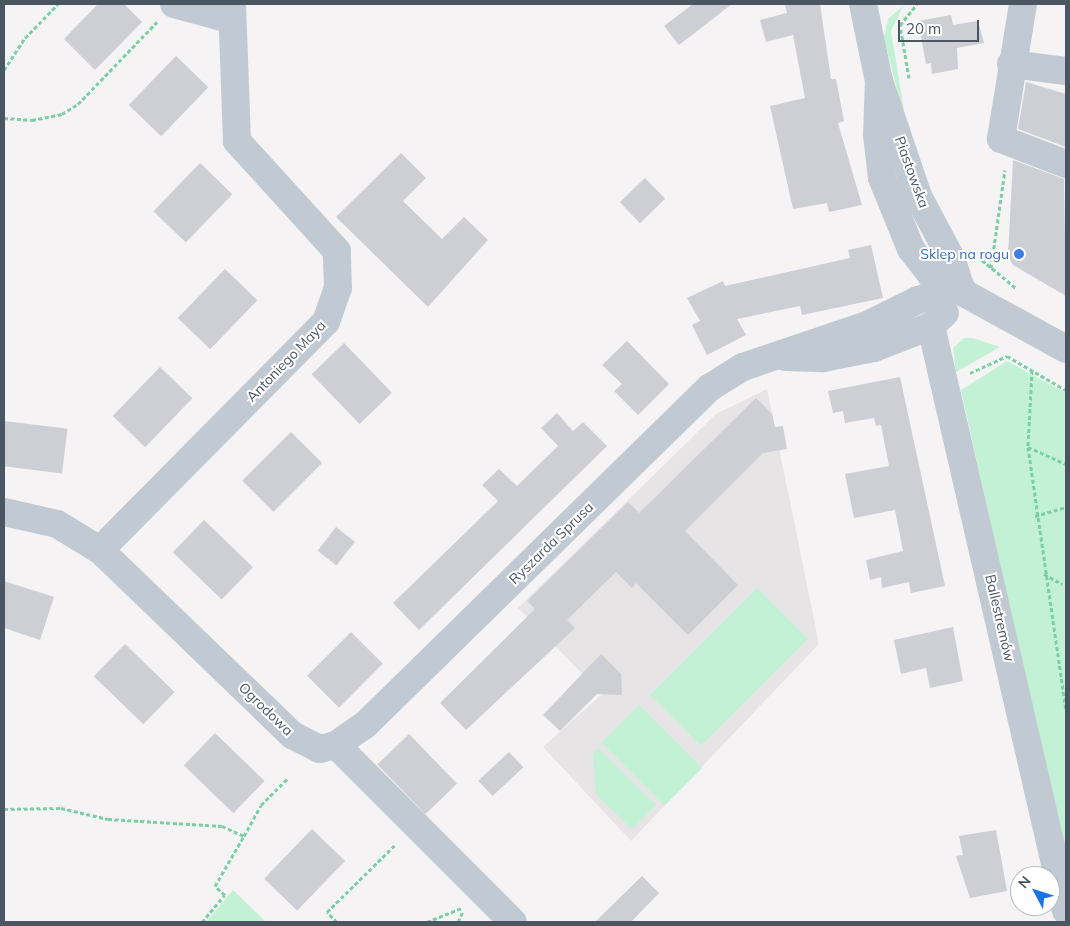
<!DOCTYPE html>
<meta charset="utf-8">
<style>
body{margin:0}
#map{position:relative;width:1070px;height:926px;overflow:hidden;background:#f5f3f3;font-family:Mulish,sans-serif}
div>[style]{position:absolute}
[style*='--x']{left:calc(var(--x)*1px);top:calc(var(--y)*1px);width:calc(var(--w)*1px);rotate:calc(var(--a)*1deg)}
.education>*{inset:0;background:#e6e4e5}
.green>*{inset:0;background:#c3f1d5;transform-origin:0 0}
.building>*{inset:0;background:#cdcfd5;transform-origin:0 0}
.path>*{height:3px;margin-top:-1.5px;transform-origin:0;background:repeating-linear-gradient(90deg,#7ad0a6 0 4px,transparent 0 6.5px)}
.minor>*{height:28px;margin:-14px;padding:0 14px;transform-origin:14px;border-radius:14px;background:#c1cad2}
.dots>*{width:14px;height:14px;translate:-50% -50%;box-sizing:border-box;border:2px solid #fff;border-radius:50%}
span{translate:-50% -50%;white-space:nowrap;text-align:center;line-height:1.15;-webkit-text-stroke:4px #fff;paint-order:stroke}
.street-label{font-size:14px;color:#4a5661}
.shop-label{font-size:14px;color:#366cbe}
.right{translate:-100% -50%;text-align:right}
.frame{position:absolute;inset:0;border:5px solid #4a5661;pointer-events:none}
.north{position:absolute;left:1010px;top:866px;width:50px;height:50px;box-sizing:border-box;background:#fff;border:1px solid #b7bbc0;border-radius:50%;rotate:310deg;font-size:14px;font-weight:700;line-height:20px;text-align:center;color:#4a5661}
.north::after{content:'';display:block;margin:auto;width:18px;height:22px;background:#1a73e8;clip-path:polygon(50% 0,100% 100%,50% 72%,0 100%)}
.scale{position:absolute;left:898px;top:20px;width:81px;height:22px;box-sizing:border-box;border:2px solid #4a5661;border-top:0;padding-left:6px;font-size:15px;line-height:18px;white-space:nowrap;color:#4a5661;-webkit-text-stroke:4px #fff;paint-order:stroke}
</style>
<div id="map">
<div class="education">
<i style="clip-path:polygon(767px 389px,819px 644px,631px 841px,543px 747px,602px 694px,518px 608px,716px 414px)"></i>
</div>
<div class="green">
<i style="clip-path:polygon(903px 6px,891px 31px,907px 129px,884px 38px,888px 19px)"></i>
<i style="clip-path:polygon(964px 338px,973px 338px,1000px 347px,956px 372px,953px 348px)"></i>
<i style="clip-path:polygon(1007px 361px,1066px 393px,1066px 861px,961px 390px)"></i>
<i style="left:757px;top:588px;width:72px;height:151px;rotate:45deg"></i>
<i style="left:639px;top:705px;width:89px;height:53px;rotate:45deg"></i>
<i style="clip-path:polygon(599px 748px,656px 805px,632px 829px,596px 794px,593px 754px)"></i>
<i style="clip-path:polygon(233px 890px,266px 922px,206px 922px)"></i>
</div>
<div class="building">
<i style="clip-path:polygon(98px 4px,124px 4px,142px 22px,95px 70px,64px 39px)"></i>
<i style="clip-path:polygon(693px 4px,732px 4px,679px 45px,664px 26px)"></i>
<i style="clip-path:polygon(785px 4px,820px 4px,831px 79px,836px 79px,844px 121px,838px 123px,862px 205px,829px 212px,827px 203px,793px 209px,770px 106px,805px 98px,793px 35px,766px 42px,760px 20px,787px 13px)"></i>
<i style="clip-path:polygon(951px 15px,953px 25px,978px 21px,984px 43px,957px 48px,958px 69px,932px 74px,931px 63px,926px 64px,918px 21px)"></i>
<i style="left:176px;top:56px;width:45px;height:68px;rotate:44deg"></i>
<i style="clip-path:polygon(1026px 82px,1066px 94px,1066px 147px,1018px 129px)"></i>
<i style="clip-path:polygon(401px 153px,426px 178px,403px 201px,442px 239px,464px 217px,488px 240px,428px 307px,336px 217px)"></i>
<i style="clip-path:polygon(1013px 160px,1064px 179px,1066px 296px,1013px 265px,1008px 256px)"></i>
<i style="left:200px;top:163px;width:45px;height:67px;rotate:44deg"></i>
<i style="left:645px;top:178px;width:29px;height:35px;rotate:46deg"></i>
<i style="clip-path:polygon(871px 245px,883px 298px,802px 315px,800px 306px,737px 319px,746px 335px,707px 355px,692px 325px,700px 321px,687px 298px,723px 281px,725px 286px,850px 258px,848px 250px)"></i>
<i style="left:225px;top:269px;width:45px;height:68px;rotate:44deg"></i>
<i style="clip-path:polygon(627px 341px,669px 384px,638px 415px,614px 391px,622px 384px,602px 365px)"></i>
<i style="left:344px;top:343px;width:69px;height:45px;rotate:46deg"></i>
<i style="left:160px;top:367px;width:45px;height:68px;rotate:44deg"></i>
<i style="clip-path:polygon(900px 377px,945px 586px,911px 593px,909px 582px,882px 588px,881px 577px,870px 580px,866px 560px,903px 551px,895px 510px,854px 518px,845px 474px,889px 466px,881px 425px,876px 426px,874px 418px,845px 423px,843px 411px,833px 413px,828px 391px)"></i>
<i style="clip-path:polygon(756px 398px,772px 414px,775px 427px,783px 426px,787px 449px,763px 453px,685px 531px,738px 585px,688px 635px,636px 583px,632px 588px,616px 572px,567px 620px,575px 628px,466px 730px,440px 703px,535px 609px,527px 601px,628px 502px,639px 513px)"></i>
<i style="clip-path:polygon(557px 413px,573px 431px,583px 422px,607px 446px,419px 630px,393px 603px,498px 501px,482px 485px,499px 469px,517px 486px,558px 446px,541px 428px)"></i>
<i style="left:4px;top:421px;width:64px;height:45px;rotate:7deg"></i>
<i style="left:291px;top:432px;width:44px;height:69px;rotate:45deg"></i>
<i style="left:204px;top:520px;width:68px;height:45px;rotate:44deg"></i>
<i style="left:336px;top:527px;width:24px;height:30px;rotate:38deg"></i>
<i style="clip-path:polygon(4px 581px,54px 597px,40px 640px,4px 628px)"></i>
<i style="clip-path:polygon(953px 627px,963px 681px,930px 688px,926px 668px,901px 674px,894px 640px)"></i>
<i style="left:351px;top:632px;width:45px;height:62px;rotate:45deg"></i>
<i style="left:125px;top:644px;width:69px;height:45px;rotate:44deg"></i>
<i style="clip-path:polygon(601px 654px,621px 674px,622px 695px,597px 694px,560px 731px,543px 715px)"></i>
<i style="left:215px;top:733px;width:69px;height:45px;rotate:44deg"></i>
<i style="left:409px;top:734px;width:69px;height:44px;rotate:46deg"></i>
<i style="left:509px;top:752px;width:21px;height:42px;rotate:47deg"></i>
<i style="left:312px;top:829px;width:46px;height:69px;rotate:44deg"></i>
<i style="clip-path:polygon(996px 830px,1007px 891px,970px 898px,956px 856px,963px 855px,959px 836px)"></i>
<i style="clip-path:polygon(642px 876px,659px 893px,631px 922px,595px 922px)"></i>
</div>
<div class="path">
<i style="--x:4;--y:70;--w:38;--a:-57"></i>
<i style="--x:25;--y:38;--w:47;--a:-45.9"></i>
<i style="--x:909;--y:78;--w:54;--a:-99.6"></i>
<i style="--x:900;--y:25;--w:27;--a:-51"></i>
<i style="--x:4;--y:118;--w:28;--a:4"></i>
<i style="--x:32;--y:120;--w:31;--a:-11"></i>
<i style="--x:62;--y:114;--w:19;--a:-32"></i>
<i style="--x:78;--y:104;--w:114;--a:-46.1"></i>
<i style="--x:982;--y:260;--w:44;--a:39.5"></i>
<i style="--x:991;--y:268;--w:99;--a:-81.9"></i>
<i style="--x:1032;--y:370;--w:77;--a:93"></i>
<i style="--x:1028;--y:447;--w:42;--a:24.1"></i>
<i style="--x:970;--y:373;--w:41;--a:-24.7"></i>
<i style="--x:1007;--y:356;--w:68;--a:30"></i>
<i style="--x:1028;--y:447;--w:266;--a:81.8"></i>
<i style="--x:1035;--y:516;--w:32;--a:-16"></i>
<i style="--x:1044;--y:574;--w:21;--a:29"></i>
<i style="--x:4;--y:809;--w:57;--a:-1"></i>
<i style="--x:61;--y:808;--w:48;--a:13.2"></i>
<i style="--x:108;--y:819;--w:114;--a:3.5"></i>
<i style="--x:222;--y:826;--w:24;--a:24"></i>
<i style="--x:244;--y:836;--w:35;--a:-61"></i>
<i style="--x:261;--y:805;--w:38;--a:-45"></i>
<i style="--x:202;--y:922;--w:35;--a:-50"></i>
<i style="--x:225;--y:895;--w:13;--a:-138"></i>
<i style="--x:215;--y:886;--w:58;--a:-59.9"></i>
<i style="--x:337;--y:922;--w:14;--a:-135"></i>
<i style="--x:327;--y:912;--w:97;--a:-44.6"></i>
<i style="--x:427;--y:922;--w:37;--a:-22"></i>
<i style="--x:458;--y:922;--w:12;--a:-66"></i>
</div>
<div class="minor">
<i style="--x:174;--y:4;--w:57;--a:15.3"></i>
<i style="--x:863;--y:4;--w:79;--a:78.3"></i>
<i style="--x:879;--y:81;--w:121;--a:71.3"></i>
<i style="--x:918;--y:196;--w:70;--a:62"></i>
<i style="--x:951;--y:258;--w:32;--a:72"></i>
<i style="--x:1023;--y:4;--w:137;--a:99.3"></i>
<i style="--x:1001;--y:139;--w:70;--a:21"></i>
<i style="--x:1011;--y:64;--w:55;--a:7.3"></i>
<i style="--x:879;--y:81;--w:54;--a:92.1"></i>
<i style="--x:877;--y:135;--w:43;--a:83.4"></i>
<i style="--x:882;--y:178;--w:77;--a:67.8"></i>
<i style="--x:911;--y:249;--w:33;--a:52"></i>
<i style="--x:931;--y:275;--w:154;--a:28.7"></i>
<i style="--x:931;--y:326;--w:600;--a:77.01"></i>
<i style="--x:785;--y:357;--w:38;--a:2"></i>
<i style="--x:823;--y:358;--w:52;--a:-11.1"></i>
<i style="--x:874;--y:348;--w:61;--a:-21.1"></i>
<i style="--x:931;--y:326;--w:19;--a:-43"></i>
<i style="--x:4;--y:512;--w:54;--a:12.8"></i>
<i style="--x:57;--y:524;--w:50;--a:31.2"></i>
<i style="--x:100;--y:550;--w:267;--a:43.9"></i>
<i style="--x:292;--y:735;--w:31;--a:27"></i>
<i style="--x:320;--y:749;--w:16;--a:-14"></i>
<i style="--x:336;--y:745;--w:35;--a:-35"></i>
<i style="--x:365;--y:725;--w:482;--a:-44.4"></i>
<i style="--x:709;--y:388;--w:40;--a:-32"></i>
<i style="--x:743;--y:367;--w:131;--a:-18.7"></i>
<i style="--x:867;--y:325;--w:57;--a:-26.1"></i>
<i style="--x:918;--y:300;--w:45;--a:-15.6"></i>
<i style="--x:100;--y:550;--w:321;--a:-45.3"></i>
<i style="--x:326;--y:322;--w:36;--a:-71"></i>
<i style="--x:338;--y:288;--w:37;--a:-92"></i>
<i style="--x:337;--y:251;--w:149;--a:-132.3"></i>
<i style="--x:237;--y:141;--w:137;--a:-92.1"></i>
<i style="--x:336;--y:745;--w:250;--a:45"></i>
</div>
<div class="dots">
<i style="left:1019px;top:254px;background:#3f7fe0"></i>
</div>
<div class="street-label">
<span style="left:912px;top:172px;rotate:70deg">Piastowska</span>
<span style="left:286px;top:361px;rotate:-46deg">Antoniego Maya</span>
<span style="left:551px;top:543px;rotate:-44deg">Ryszarda Sprusa</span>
<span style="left:1000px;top:618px;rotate:77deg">Ballestremów</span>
<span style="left:266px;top:709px;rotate:44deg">Ogrodowa</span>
</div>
<div class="shop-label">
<span class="right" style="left:1009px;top:254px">Sklep na rogu</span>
</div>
<div class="frame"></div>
<div class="north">N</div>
<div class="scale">20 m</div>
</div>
